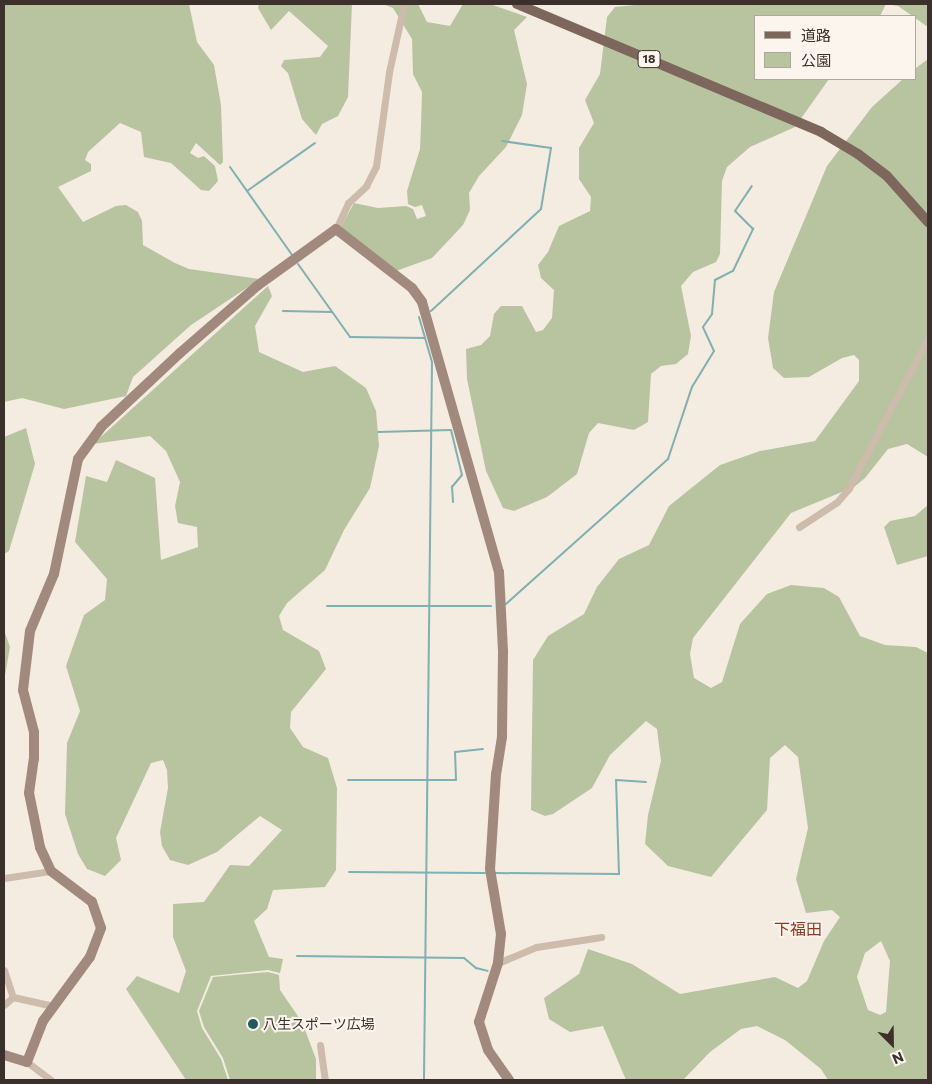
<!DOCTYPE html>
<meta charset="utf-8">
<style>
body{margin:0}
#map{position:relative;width:932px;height:1084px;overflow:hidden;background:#f4ebe1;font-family:Commissioner,"Noto Sans JP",sans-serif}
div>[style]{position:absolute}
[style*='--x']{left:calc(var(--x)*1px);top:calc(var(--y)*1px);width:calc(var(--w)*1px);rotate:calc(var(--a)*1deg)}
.green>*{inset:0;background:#b8c4a0}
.stream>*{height:2px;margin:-1px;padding:0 1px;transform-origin:1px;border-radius:1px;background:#7fb0b2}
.street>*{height:7px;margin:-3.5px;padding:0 3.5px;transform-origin:3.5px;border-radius:3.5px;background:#cdbbac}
.secondary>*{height:10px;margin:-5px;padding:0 5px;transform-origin:5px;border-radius:5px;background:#a18a7d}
.primary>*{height:10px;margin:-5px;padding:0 5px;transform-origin:5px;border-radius:5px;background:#7d675c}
.dots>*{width:14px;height:14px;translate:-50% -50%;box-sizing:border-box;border:2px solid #fbf5ee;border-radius:50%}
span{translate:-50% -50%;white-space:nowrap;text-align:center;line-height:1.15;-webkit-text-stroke:4px #fbf5ee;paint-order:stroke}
.shield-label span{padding:1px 4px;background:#fbf5ee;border:1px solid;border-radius:4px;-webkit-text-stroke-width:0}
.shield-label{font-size:12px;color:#3b302b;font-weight:700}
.poi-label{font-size:14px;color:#3b302b}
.left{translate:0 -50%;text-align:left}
.quarter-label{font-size:16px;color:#8c3b22}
.frame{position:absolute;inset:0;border:5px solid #3b302b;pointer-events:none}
.legend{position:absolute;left:754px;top:15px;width:162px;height:65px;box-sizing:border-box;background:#fbf5ee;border:1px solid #aea6a0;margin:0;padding:6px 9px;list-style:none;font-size:15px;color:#3b302b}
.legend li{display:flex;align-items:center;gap:10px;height:25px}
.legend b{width:25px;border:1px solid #aea6a0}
.north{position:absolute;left:867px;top:1019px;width:50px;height:50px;-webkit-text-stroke:4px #fbf5ee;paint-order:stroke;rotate:157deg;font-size:14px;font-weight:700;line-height:20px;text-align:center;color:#3b302b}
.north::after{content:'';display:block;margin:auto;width:18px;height:22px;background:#3b302b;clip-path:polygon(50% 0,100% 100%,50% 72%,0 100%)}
</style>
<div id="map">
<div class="green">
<i style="clip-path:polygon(4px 4px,189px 4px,197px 42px,214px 65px,221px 105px,223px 162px,220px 165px,196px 143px,190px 153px,198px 158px,204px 156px,215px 166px,218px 181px,209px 191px,201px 190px,171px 163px,144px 157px,141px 132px,120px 123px,88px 152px,85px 160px,91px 164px,91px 171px,58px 187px,83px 222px,116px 206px,126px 205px,138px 212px,142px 221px,143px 245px,175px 263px,189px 269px,260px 279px,191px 325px,133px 377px,126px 396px,64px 409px,22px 398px,4px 402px)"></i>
<i style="clip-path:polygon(259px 4px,352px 4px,348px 97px,338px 116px,322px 124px,316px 135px,302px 119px,288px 73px,281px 66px,284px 60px,320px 57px,328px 46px,289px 11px,271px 30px,258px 8px)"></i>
<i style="clip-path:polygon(383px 4px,418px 4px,427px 22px,450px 26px,463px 4px,490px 4px,527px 17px,514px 30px,527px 84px,522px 115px,506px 147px,479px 176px,469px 193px,470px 210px,463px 225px,432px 258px,396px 271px,342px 231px,342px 225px,354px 203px,378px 208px,406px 206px,413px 209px,417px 219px,426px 216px,422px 205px,415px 207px,408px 204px,407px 191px,420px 149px,421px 126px,422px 92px,413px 74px,412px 39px,393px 8px)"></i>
<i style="clip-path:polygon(645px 4px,928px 4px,928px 27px,898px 6px,886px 4px,880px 16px,756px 16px,756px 79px,829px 79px,795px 127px,750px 147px,727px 167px,722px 181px,720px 254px,716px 262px,693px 272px,681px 286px,691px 336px,688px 354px,676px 364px,661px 366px,651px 374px,648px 422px,634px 430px,598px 423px,589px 433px,577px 474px,547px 497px,514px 511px,503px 508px,486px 471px,467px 379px,466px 349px,481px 345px,490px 336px,494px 314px,501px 306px,522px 306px,536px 332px,543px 330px,552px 318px,554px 290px,541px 278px,538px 265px,548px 252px,559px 226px,590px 211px,591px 197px,579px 179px,579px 148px,594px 123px,585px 100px,600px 74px,607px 17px,615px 7px)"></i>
<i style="clip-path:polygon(evenodd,928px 59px,928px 457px,907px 444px,888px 449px,865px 478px,854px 487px,791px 513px,693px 638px,690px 654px,694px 678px,711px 688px,722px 682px,740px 624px,767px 594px,791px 585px,824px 588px,839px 597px,860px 636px,885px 645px,916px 647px,928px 653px,928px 1080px,828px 1080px,821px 1069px,785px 1040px,757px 1026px,741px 1029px,710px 1052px,683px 1080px,626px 1080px,603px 1026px,570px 1032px,549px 1019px,544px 998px,579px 974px,588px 949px,632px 964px,680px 994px,775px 977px,798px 988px,807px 981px,824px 941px,840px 917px,832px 910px,806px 913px,796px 879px,808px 828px,798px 757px,785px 745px,770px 758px,767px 810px,711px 877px,668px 866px,645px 844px,648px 815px,661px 761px,657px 729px,646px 721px,610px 755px,592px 788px,553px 814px,545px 816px,531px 810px,533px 660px,548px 636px,584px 614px,597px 587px,619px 559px,649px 545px,669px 506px,720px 465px,760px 451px,815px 441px,859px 381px,859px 360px,854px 355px,842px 358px,809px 377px,784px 378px,773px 368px,768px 338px,774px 292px,827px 166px,872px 107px,903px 79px,916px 79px,916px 68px,928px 59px,881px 941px,890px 961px,886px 1012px,880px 1015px,868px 1010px,857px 977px,865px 953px,881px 941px)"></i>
<i style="clip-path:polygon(268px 286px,272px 296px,255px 326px,259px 352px,303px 372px,335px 366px,366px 388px,376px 411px,379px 446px,370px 488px,344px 530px,325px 570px,287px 603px,279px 616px,283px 630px,319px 651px,326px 669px,291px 712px,290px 728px,303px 747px,328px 758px,337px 788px,336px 870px,325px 887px,273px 890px,267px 909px,254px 921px,269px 957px,283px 959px,280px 973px,268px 970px,211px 976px,197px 1011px,202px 1028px,221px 1059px,228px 1080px,186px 1080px,126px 989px,137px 976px,179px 993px,186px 971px,173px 937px,173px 904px,204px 902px,230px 865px,249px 866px,282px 830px,260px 816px,217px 852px,188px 865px,170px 860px,162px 846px,160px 832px,168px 788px,167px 770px,163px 760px,151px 763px,116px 838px,121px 860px,105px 876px,87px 869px,78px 854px,65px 814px,67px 743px,80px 711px,66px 666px,84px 615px,105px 600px,107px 579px,75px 542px,86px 476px,107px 482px,116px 460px,155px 478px,161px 560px,198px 547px,197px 527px,178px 523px,175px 506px,180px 482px,166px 451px,150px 436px,93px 444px)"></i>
<i style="clip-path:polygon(26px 428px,35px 464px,9px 551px,4px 554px,4px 437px)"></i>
<i style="clip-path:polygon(928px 505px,928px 556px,897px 565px,884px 527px,890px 521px,915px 516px)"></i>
<i style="clip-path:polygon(4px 630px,10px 647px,4px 681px)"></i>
<i style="clip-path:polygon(268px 972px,279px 975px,280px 990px,302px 1022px,316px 1059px,316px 1080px,230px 1080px,223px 1058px,204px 1027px,199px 1011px,213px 977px)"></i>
</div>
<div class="stream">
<i style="--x:230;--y:167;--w:108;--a:54.8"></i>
<i style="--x:247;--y:191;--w:83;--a:-35.2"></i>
<i style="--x:298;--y:264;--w:90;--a:54.5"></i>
<i style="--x:350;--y:337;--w:75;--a:0.8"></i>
<i style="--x:283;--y:311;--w:49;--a:1.2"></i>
<i style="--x:431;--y:311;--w:150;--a:-42.8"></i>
<i style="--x:541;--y:209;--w:62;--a:-80.7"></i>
<i style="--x:551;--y:148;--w:49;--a:-171.9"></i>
<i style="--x:419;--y:317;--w:47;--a:73.9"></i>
<i style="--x:432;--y:362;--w:718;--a:90.64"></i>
<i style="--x:378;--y:432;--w:73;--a:-1.6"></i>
<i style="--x:451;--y:430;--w:46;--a:76.3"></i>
<i style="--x:462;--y:475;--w:16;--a:130"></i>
<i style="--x:452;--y:487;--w:15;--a:86"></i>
<i style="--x:506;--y:604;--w:217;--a:-41.8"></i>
<i style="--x:668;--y:459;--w:76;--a:-71.6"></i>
<i style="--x:692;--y:387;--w:42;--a:-58.6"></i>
<i style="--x:714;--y:351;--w:26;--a:-115"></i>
<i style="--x:703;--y:327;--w:16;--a:-55"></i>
<i style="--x:712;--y:314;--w:34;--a:-85"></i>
<i style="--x:715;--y:280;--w:20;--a:-27"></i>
<i style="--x:733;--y:271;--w:47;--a:-64.5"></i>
<i style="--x:753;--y:229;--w:25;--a:-135"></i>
<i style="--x:735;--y:211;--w:30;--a:-56"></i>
<i style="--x:327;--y:606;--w:164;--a:0"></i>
<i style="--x:348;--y:780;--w:108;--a:0"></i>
<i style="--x:456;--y:780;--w:28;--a:-92"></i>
<i style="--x:455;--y:752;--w:28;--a:-6"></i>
<i style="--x:349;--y:872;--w:136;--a:0.4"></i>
<i style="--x:495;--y:873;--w:124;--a:0.5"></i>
<i style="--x:619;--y:874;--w:94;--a:-91.8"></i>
<i style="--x:616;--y:780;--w:30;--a:4"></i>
<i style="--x:297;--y:956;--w:167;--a:0.7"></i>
<i style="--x:464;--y:958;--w:16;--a:40"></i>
<i style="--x:476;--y:968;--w:12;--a:14"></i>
</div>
<div class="street">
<i style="--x:336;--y:229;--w:29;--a:-65"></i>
<i style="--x:348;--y:203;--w:25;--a:-43"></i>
<i style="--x:366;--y:186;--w:22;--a:-63"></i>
<i style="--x:376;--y:166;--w:95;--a:-82.1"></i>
<i style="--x:389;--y:72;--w:70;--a:-77.6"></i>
<i style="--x:799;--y:527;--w:45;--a:-33.3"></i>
<i style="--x:837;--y:502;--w:18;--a:-49"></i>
<i style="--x:849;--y:488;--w:170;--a:-62.2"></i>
<i style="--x:4;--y:878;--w:48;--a:-8.5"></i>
<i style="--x:498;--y:963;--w:41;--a:-22.8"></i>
<i style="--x:536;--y:947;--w:66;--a:-8.7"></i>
<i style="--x:4;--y:970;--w:28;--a:72"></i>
<i style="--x:4;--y:1005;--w:12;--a:-42"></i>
<i style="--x:13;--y:997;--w:41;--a:12.7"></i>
<i style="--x:320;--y:1045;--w:35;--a:82"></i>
<i style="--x:27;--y:1062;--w:30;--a:37"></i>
</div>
<div class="secondary">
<i style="--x:4;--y:1055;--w:24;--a:17"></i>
<i style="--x:27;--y:1062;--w:44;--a:-68.7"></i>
<i style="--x:43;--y:1021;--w:79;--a:-53.7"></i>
<i style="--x:90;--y:957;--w:31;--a:-69"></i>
<i style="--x:101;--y:928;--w:28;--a:-109"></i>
<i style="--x:92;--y:902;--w:51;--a:-142.9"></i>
<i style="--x:51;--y:871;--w:26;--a:-115"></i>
<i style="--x:40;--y:847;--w:55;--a:-101.5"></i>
<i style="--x:29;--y:793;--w:34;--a:-82"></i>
<i style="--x:34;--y:759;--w:27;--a:-90"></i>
<i style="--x:34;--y:732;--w:43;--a:-104.7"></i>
<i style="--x:23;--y:690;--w:59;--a:-83.2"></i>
<i style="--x:30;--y:631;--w:62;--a:-67.2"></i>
<i style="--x:54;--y:574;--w:117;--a:-78.2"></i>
<i style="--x:78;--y:459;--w:39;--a:-54"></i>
<i style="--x:101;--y:427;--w:108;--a:-43.1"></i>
<i style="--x:180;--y:353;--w:102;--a:-41"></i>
<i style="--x:257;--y:286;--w:97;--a:-35.8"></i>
<i style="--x:336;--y:229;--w:96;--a:37.8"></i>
<i style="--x:412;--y:288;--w:17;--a:54"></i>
<i style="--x:422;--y:302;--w:281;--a:74.1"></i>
<i style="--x:499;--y:572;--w:80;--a:87.1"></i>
<i style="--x:503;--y:652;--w:85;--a:90.7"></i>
<i style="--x:502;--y:737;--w:37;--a:99"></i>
<i style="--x:496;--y:774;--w:95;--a:93.6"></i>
<i style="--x:490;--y:869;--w:66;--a:80.4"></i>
<i style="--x:501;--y:934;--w:29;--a:96"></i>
<i style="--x:498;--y:963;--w:62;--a:107.9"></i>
<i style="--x:479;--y:1022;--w:29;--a:72"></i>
<i style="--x:488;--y:1050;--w:37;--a:55"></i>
</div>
<div class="primary">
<i style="--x:517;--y:4;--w:330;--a:22.8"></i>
<i style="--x:821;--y:132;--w:43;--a:30.7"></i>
<i style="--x:858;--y:154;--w:36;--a:37"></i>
<i style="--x:887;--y:176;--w:62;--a:48.3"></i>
</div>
<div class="dots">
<i style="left:253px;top:1024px;background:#1f5a5e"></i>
</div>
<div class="shield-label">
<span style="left:649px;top:59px">18</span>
</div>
<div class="poi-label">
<span class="left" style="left:263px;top:1024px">八生スポーツ広場</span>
</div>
<div class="quarter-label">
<span style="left:798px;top:929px">下福田</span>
</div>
<div class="frame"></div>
<ul class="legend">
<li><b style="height:6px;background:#7d675c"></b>道路</li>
<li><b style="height:14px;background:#b8c4a0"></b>公園</li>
</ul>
<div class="north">N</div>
</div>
